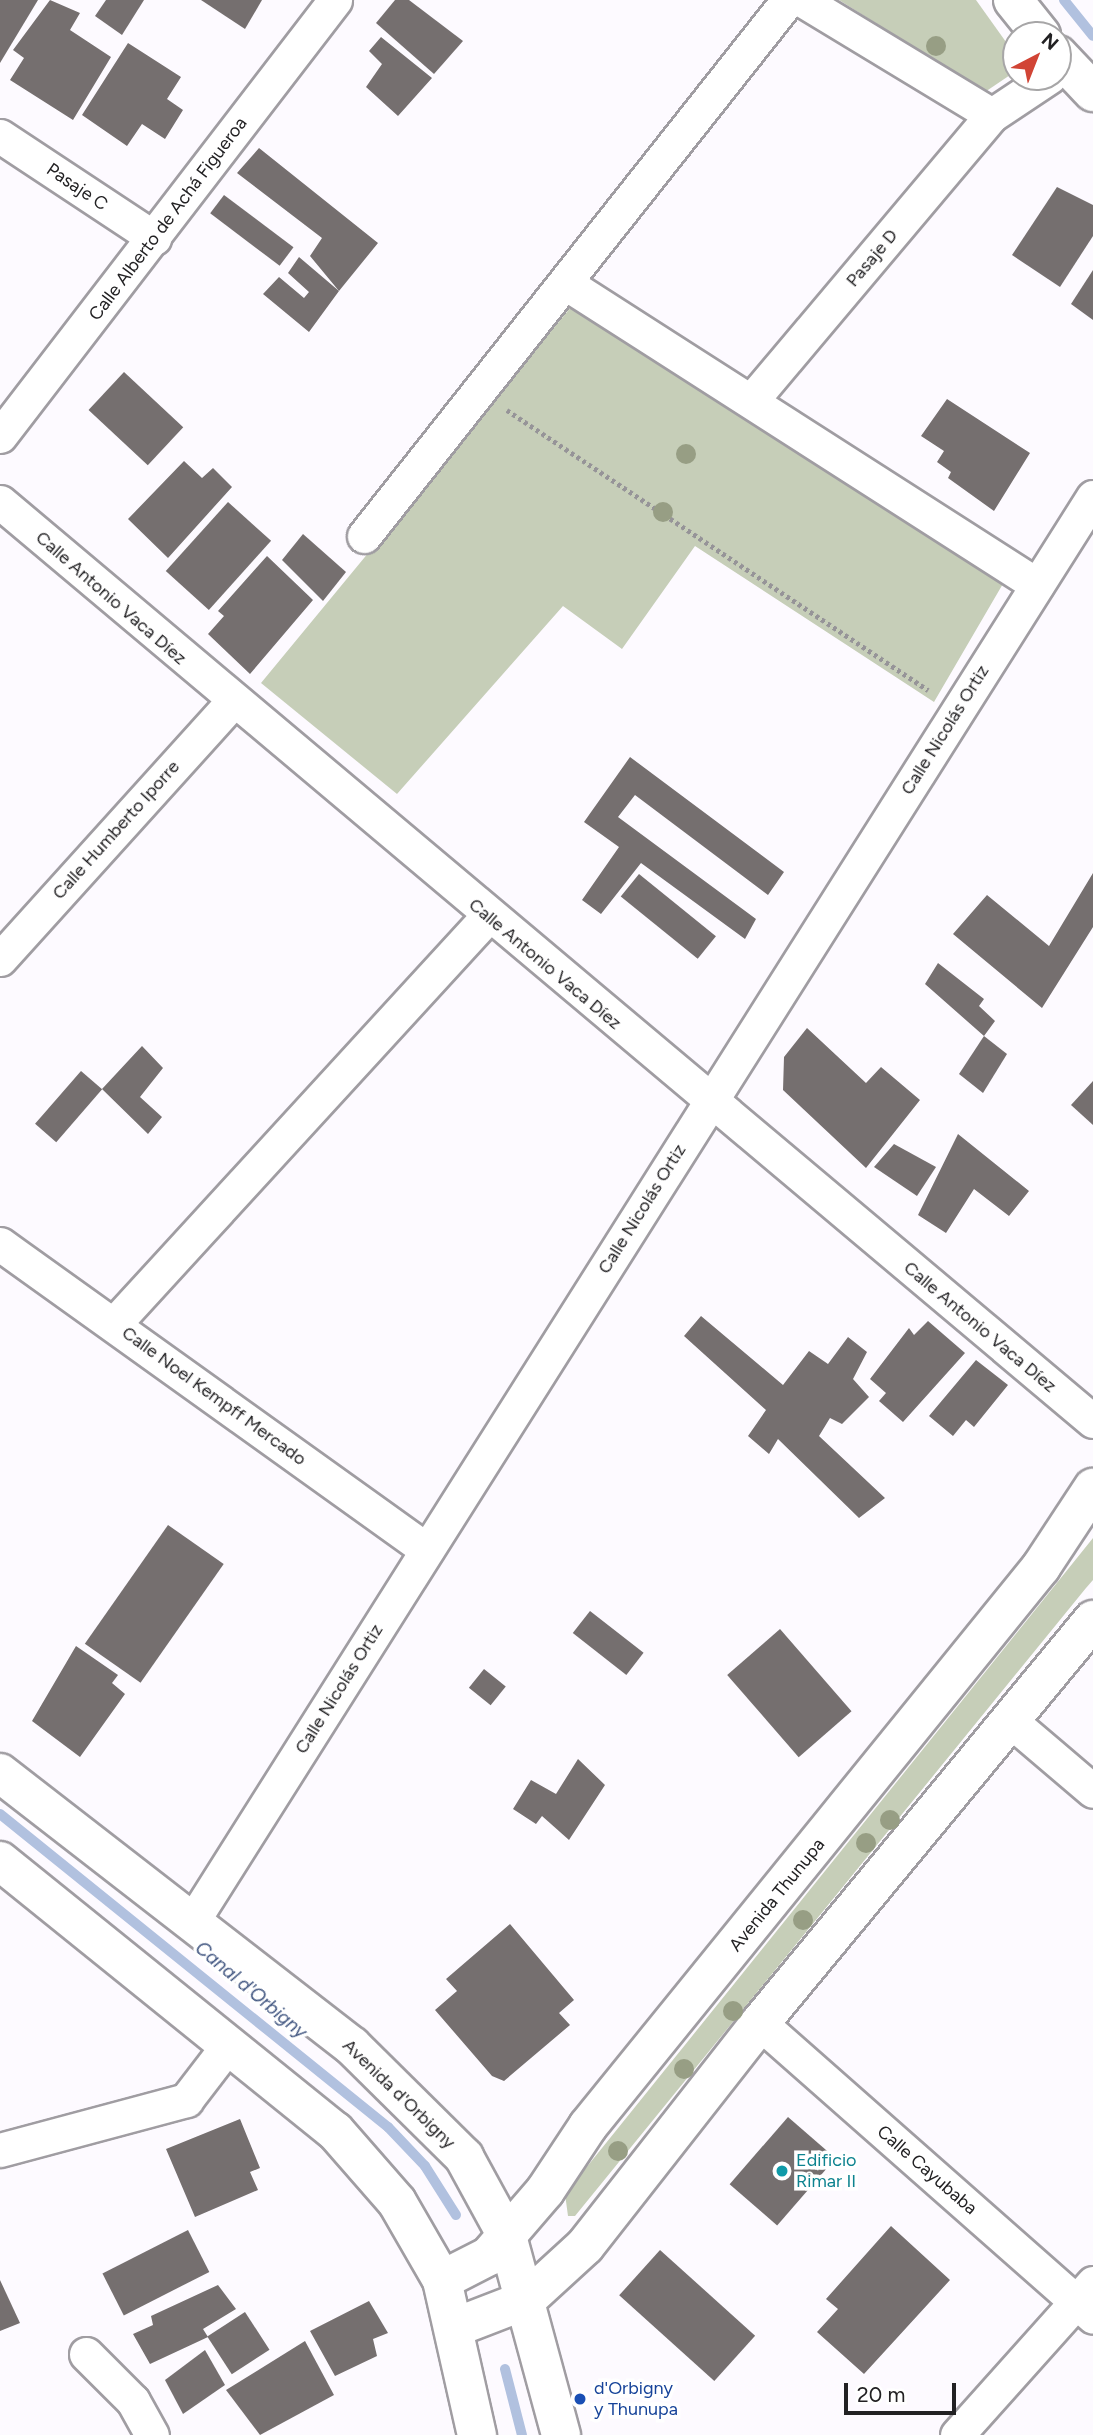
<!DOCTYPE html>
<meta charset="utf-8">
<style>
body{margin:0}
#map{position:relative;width:1093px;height:2435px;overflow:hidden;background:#fdfaff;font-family:Figtree,sans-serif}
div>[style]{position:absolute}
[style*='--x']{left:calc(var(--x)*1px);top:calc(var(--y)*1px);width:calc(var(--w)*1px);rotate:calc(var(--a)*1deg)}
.green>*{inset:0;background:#c6ceb8}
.stream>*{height:10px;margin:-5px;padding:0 5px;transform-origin:5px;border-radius:5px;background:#b1c1df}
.building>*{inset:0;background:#756f6f;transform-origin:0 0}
.path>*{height:4.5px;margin-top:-2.25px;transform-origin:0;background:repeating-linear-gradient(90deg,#969498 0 3.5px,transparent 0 7px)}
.roads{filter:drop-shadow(2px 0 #a09da2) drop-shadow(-2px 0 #a09da2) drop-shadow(0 2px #a09da2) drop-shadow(0 -2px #a09da2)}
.minor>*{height:33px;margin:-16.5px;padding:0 16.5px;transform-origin:16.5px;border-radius:16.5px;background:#fff}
.tertiary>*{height:38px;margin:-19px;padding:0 19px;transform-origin:19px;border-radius:19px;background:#fff}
.secondary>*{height:38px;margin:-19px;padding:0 19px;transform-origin:19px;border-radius:19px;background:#fff}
.trees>*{width:20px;height:20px;margin:-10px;border-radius:50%;background:#979e84}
.dots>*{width:19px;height:19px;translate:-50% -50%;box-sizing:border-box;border:4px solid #fff;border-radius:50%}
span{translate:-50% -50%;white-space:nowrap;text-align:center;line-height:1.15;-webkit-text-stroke:7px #fff;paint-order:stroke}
.street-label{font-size:18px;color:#222123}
.culture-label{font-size:18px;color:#0d838f}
.left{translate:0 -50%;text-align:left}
.transit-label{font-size:18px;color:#164399}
.water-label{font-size:19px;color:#3f547f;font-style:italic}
.north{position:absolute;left:1002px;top:21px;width:70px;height:70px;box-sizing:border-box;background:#fff;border:2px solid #a7a6a7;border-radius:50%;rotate:42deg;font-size:19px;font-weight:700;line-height:28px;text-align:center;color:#222123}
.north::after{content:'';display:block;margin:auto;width:24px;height:32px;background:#d14435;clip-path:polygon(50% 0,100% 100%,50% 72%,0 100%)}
.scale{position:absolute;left:844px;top:2383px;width:112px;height:32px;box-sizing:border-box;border:4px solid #222123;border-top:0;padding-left:9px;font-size:21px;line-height:24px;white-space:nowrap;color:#222123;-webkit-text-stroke:5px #fff;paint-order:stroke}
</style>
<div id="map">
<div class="green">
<i style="clip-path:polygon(839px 0,976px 0,1016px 56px,1016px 71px,985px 92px)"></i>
<i style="clip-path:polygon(571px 307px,1004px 582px,934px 702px,695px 546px,622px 649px,563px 606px,397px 794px,261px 683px)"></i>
<i style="clip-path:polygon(1093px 1538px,1093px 1580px,1086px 1588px,575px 2216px,568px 2216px,565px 2194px)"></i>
</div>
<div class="stream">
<i style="--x:1064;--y:0;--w:46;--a:51.1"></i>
<i style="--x:0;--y:1814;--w:499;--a:38.9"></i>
<i style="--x:388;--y:2127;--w:54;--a:46.5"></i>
<i style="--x:425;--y:2166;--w:58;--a:57.7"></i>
<i style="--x:505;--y:2369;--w:68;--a:75.6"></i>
</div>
<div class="building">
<i style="clip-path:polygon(0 0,38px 0,0 63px)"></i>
<i style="clip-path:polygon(50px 0,80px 13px,70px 30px,111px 57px,73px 120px,10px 80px,24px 58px,13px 50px)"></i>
<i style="clip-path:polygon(106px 0,144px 0,122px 35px,95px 16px)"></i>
<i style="clip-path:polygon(201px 0,262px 0,245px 29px)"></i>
<i style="clip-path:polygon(395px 0,409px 0,463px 41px,434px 74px,376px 23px)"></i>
<i style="clip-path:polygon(381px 37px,432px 78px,398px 116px,366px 87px,382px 64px,369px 51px)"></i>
<i style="clip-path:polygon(128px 43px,181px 77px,167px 99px,183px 110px,165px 139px,142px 124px,127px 146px,82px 115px)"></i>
<i style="clip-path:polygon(259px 148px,378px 243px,339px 291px,310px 256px,322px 238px,237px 173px)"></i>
<i style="clip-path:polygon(1057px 187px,1093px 205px,1093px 236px,1060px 287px,1012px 255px)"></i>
<i style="left:224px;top:195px;width:87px;height:23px;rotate:37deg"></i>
<i style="clip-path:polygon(299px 257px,339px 291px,309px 332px,263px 294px,279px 277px,304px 298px,309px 292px,288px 273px)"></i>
<i style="clip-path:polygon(1093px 270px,1093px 320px,1071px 304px)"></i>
<i style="left:124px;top:372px;width:81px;height:52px;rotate:43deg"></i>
<i style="clip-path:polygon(947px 399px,1030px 453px,994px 511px,948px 478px,951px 472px,937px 462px,944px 451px,921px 436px)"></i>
<i style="clip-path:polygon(184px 461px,202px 478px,213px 468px,232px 487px,168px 558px,128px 519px)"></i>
<i style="left:228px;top:502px;width:58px;height:93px;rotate:42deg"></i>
<i style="clip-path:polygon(303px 534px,346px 572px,323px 601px,282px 560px)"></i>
<i style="clip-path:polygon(267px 556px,313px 600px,250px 674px,208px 634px,224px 616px,218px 611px)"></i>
<i style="clip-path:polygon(630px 757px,784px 872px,768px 895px,635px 795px,618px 817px,756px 919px,745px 939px,641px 863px,601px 914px,582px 900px,619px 847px,584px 822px)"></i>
<i style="clip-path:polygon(1093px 873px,1093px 927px,1042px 1008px,953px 934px,987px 895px,1049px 946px)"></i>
<i style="left:639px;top:874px;width:99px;height:29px;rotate:39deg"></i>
<i style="clip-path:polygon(938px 963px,984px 999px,979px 1006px,995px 1021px,984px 1036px,925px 984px)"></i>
<i style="clip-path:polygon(807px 1028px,866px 1083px,881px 1067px,920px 1100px,866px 1168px,783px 1090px,784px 1057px)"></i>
<i style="clip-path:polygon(984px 1036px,1007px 1054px,983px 1093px,959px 1074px)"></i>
<i style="clip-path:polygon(142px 1046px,163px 1068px,140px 1097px,162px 1117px,148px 1134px,102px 1089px)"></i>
<i style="left:81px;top:1071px;width:28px;height:70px;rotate:41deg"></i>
<i style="clip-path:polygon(1093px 1081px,1093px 1125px,1071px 1105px)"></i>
<i style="clip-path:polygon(958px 1134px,1029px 1191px,1009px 1216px,974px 1189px,946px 1233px,918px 1215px)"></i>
<i style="clip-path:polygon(894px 1144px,936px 1167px,917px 1196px,874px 1167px)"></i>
<i style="clip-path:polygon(701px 1316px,783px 1385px,809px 1351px,828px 1364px,848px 1337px,867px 1352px,853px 1379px,869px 1397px,842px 1424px,830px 1418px,819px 1436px,885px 1498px,859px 1518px,778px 1439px,769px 1454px,748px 1436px,766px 1410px,684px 1336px)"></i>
<i style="clip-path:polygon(928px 1321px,965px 1353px,903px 1422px,879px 1401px,886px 1393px,870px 1379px,909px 1328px,914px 1335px)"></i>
<i style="clip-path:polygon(976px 1360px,1008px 1385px,974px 1427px,966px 1420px,953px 1436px,929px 1416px)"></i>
<i style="left:168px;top:1525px;width:68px;height:145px;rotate:35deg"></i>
<i style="left:590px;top:1611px;width:68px;height:28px;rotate:38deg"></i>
<i style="left:780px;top:1629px;width:109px;height:70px;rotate:49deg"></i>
<i style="clip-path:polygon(76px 1646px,118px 1675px,112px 1683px,125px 1694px,80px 1757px,32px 1721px)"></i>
<i style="left:484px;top:1669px;width:28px;height:24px;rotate:39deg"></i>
<i style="clip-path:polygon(578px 1759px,605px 1785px,569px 1840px,542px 1816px,536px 1824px,513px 1809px,531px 1780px,556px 1794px)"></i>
<i style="clip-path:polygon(510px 1924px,574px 2000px,559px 2013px,570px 2025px,504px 2081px,492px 2076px,435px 2010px,457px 1991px,446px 1979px)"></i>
<i style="left:788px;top:2117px;width:63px;height:89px;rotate:41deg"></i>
<i style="clip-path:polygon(240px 2119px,260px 2168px,250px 2172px,258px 2190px,195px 2217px,166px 2149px)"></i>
<i style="clip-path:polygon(891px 2226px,950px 2280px,864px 2374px,817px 2332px,838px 2309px,826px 2299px)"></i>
<i style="left:188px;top:2230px;width:47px;height:96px;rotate:63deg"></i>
<i style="left:660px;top:2250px;width:128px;height:61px;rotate:42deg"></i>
<i style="clip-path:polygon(0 2280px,20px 2323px,0 2331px)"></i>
<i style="clip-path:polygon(218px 2285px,236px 2309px,203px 2329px,208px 2337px,150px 2364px,133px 2334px,153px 2325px,151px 2316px)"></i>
<i style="clip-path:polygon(369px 2301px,388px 2333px,373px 2339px,377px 2356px,335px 2376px,310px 2331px)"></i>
<i style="left:245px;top:2312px;width:45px;height:45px;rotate:57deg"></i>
<i style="clip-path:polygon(305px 2341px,334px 2395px,260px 2435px,226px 2390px)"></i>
<i style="clip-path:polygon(205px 2350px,225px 2385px,183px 2414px,165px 2380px)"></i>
</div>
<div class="path">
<i style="--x:507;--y:410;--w:506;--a:33.63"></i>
</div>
<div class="roads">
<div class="minor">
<i style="--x:802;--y:0;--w:222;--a:31.2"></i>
<i style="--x:992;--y:115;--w:69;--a:-33.7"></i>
<i style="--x:0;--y:136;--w:185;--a:33.5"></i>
<i style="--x:567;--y:284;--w:558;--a:32.64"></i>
<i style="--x:751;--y:401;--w:374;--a:-49.9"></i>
<i style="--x:0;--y:436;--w:550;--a:-52.46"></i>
<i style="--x:0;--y:502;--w:1428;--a:40.06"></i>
<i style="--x:364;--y:536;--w:683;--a:-51.65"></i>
<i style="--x:0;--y:959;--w:346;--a:-47.9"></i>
<i style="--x:0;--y:1244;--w:525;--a:35.63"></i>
<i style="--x:114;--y:1324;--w:553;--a:-47.49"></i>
<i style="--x:1012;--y:1722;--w:106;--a:40.4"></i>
<i style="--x:192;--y:1922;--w:1686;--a:-57.7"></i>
<i style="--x:760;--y:2023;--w:444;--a:41.4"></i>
<i style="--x:0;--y:2150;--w:193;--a:-15"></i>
<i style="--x:186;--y:2100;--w:71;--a:-52.5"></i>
<i style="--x:86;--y:2354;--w:66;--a:45"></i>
<i style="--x:133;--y:2401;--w:39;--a:61"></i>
<i style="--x:957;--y:2435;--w:204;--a:-48.2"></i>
</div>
<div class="tertiary">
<i style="--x:442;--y:2280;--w:53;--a:-27.1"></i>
<i style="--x:489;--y:2256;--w:86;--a:-49.3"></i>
<i style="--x:545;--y:2191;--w:78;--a:-56.5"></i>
<i style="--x:588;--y:2126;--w:720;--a:-50.98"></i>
<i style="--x:1041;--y:1567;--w:95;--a:-56.6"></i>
<i style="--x:456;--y:2327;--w:75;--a:-21.1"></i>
<i style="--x:526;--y:2300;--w:80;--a:-42.5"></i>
<i style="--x:585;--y:2246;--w:283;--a:-51.9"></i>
<i style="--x:760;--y:2023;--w:523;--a:-50.43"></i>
</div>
<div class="secondary">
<i style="--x:1013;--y:0;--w:45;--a:51.3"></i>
<i style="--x:1058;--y:55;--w:51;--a:46.6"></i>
<i style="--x:0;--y:1773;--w:445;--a:37.8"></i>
<i style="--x:352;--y:2046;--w:158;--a:44.7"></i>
<i style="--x:464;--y:2157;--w:90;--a:61.4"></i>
<i style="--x:507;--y:2236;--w:206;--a:74.8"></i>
<i style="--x:0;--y:1861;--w:430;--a:38.9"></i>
<i style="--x:335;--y:2131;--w:94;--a:48.9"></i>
<i style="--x:397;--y:2202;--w:90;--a:60"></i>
<i style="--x:442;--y:2280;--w:159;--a:77.3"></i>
</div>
</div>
<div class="trees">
<i style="left:936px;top:46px"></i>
<i style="left:686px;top:454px"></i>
<i style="left:663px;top:512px"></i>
<i style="left:890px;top:1820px"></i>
<i style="left:866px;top:1843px"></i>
<i style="left:803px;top:1920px"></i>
<i style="left:733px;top:2011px"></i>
<i style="left:684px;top:2069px"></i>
<i style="left:618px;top:2151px"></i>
</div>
<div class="dots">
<i style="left:782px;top:2171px;background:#0f9aa8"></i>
<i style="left:580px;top:2399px;background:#1a4fb4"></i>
</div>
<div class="street-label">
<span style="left:77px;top:187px;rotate:34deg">Pasaje C</span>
<span style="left:168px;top:219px;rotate:-53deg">Calle Alberto de Achá Figueroa</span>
<span style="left:872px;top:258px;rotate:-50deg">Pasaje D</span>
<span style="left:111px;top:598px;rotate:41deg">Calle Antonio Vaca Díez</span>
<span style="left:945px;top:730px;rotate:-58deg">Calle Nicolás Ortiz</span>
<span style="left:116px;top:830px;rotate:-48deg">Calle Humberto Iporre</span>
<span style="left:545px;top:964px;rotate:40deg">Calle Antonio Vaca Díez</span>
<span style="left:642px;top:1209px;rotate:-58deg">Calle Nicolás Ortiz</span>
<span style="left:980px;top:1327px;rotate:40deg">Calle Antonio Vaca Díez</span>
<span style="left:214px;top:1396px;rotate:36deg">Calle Noel Kempff Mercado</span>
<span style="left:339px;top:1689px;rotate:-58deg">Calle Nicolás Ortiz</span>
<span style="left:777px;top:1895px;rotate:-51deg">Avenida Thunupa</span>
<span style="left:399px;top:2094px;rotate:44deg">Avenida d'Orbigny</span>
<span style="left:927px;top:2170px;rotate:41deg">Calle Cayubaba</span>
</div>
<div class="culture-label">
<span class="left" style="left:796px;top:2171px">Edificio<br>Rimar II</span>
</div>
<div class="transit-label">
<span class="left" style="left:594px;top:2399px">d'Orbigny<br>y Thunupa</span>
</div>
<div class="water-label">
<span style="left:251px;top:1990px;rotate:40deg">Canal d'Orbigny</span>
</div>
<div class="north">N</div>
<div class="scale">20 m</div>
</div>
